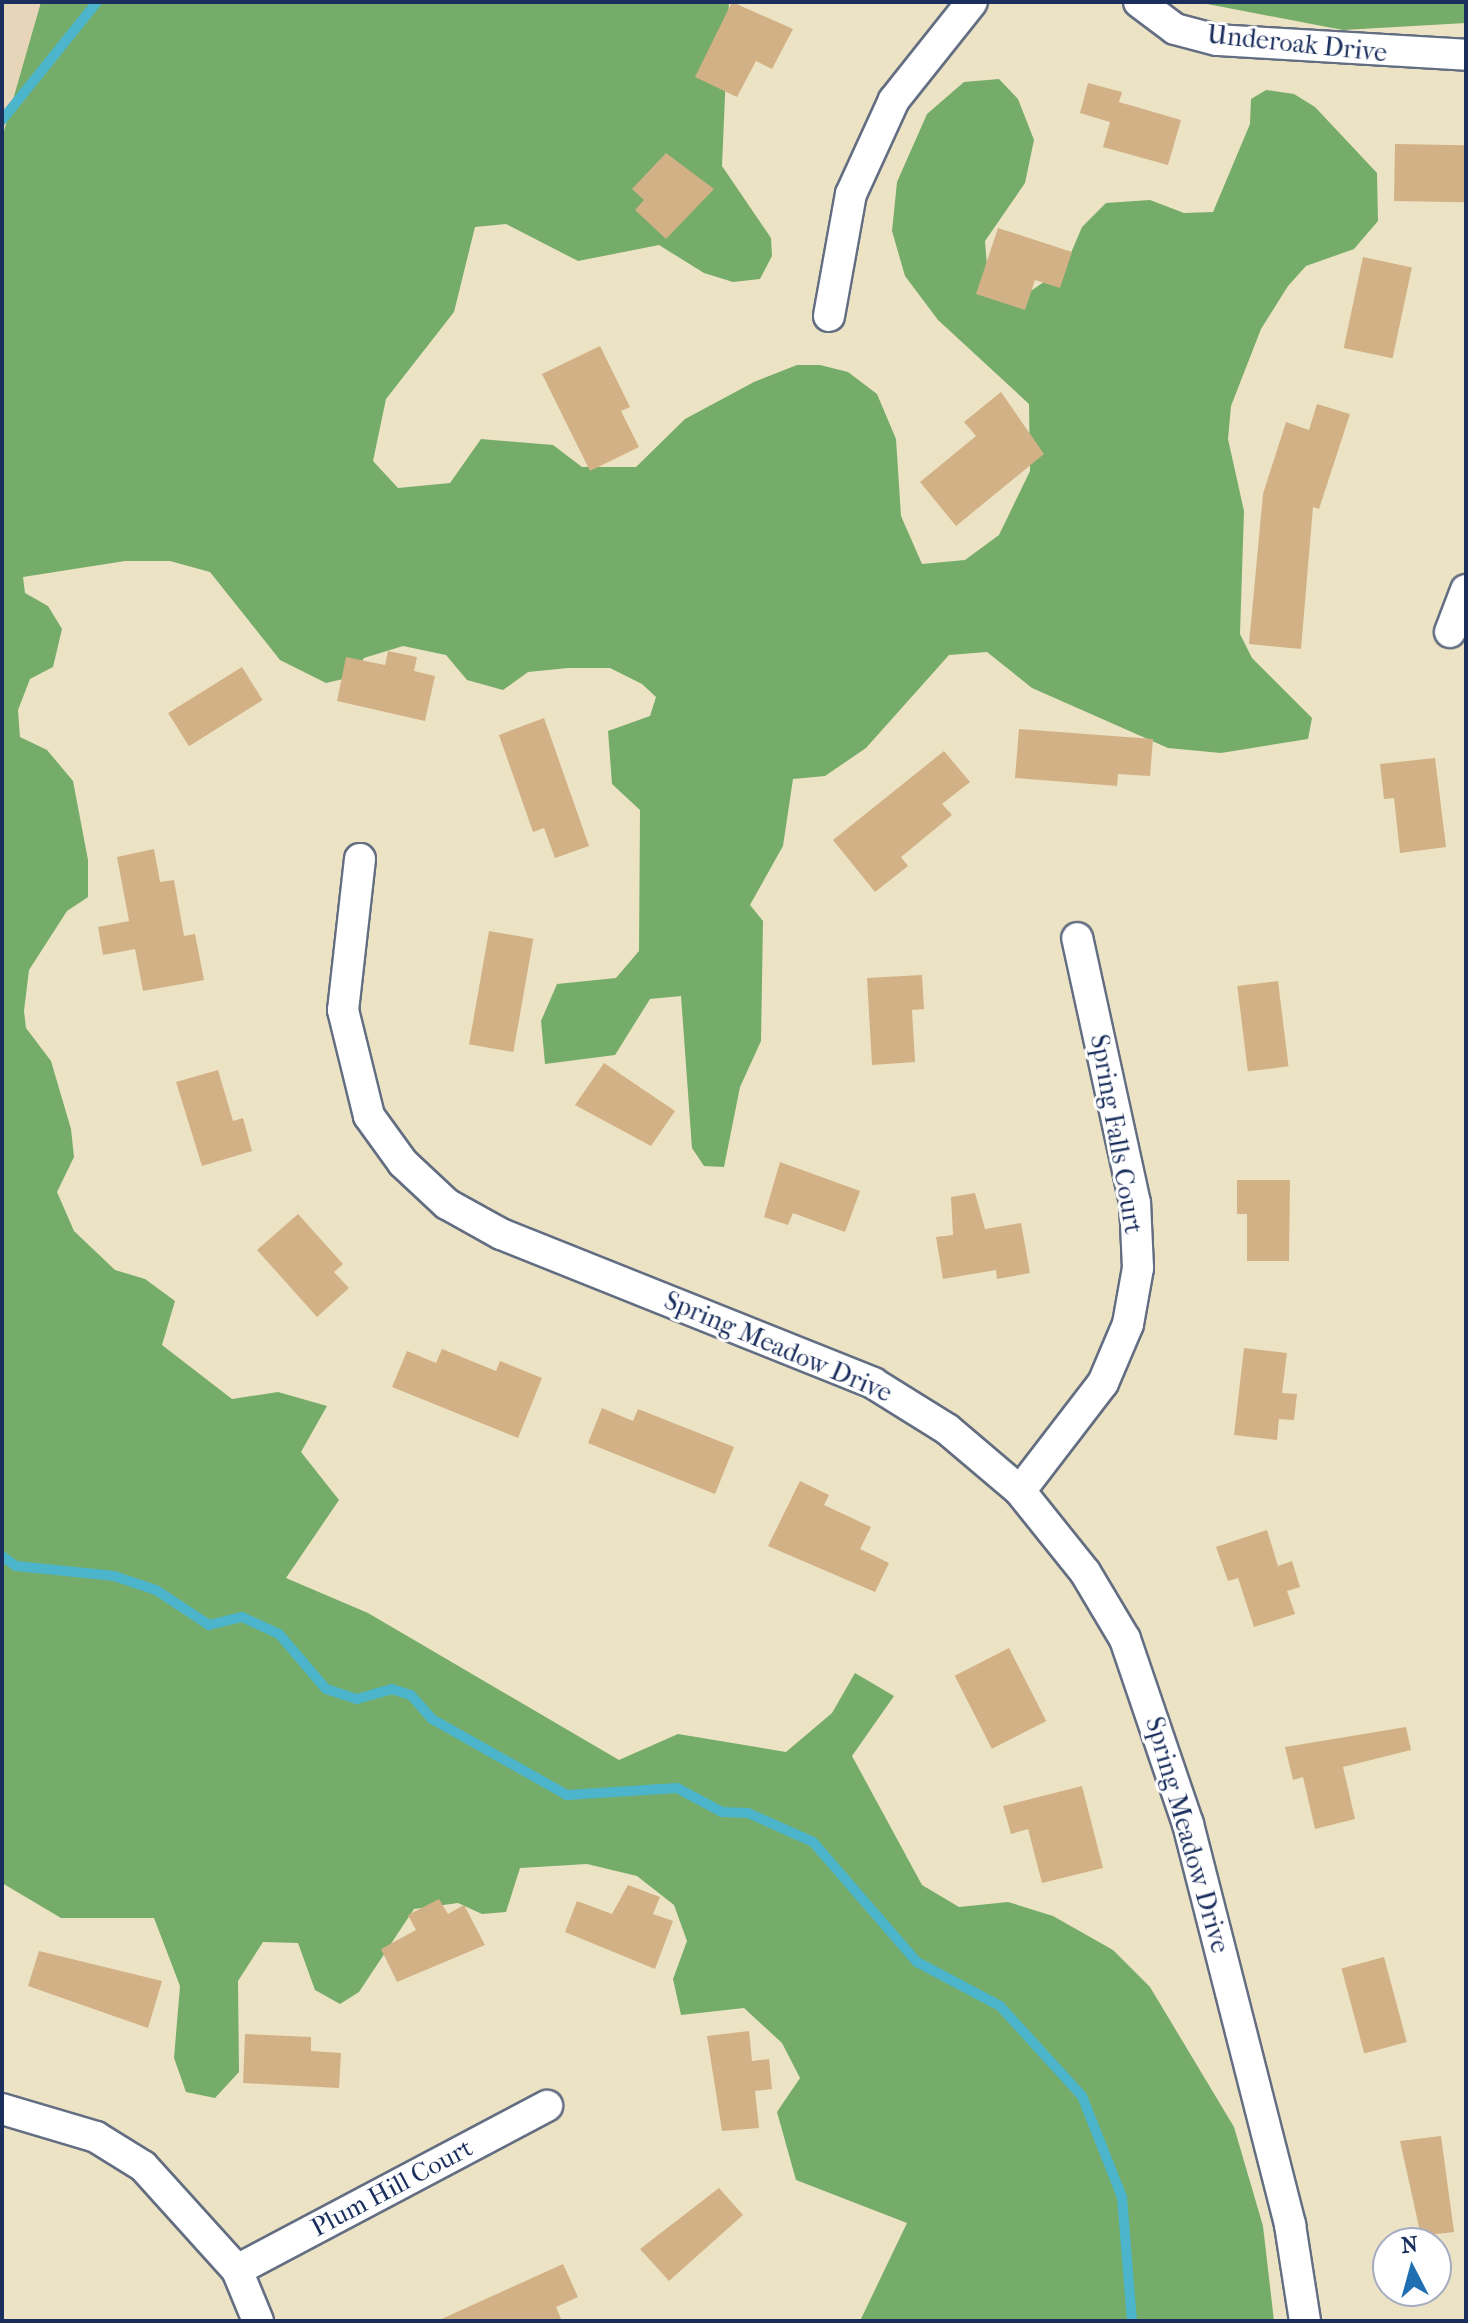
<!DOCTYPE html>
<style>
body{margin:0}
#map{position:relative;width:1468px;height:2323px;overflow:hidden;background:#ece3c4;font-family:"IM FELL French Canon",serif}
div>[style]{position:absolute}
[style*='--x']{left:calc(var(--x)*1px);top:calc(var(--y)*1px);width:calc(var(--w)*1px);rotate:calc(var(--a)*1deg)}
.built>*{inset:0;background:#e6d5b8}
.forest>*{inset:0;background:#75ac69}
.stream>*{height:10px;margin:-5px;padding:0 5px;transform-origin:5px;border-radius:5px;background:#4cb4cb}
.building>*{inset:0;background:#d2b186;transform-origin:0 0}
.roads{filter:drop-shadow(2px 0 #646e82) drop-shadow(-2px 0 #646e82) drop-shadow(0 2px #646e82) drop-shadow(0 -2px #646e82)}
.street>*{height:30px;margin:-15px;padding:0 15px;transform-origin:15px;border-radius:15px;background:#fff}
span{translate:-50% -50%;white-space:nowrap;text-align:center;line-height:1.15;-webkit-text-stroke:6px #fff;paint-order:stroke}
.street-label{font-size:26px;color:#1b2f5e}
.frame{position:absolute;inset:0;border:4px solid #1b2f5e;pointer-events:none}
.north{position:absolute;left:1372px;top:2227px;width:80px;height:80px;box-sizing:border-box;background:#fff;border:2px solid #a4acbf;border-radius:50%;rotate:354deg;font-size:22px;font-weight:700;line-height:32px;text-align:center;color:#1b2f5e}
.north::after{content:'';display:block;margin:auto;width:28px;height:36px;background:#1f6fb2;clip-path:polygon(50% 0,100% 100%,50% 72%,0 100%)}
</style>
<div id="map">
<div class="built">
<i style="clip-path:polygon(2px 2px,41px 2px,2px 138px)"></i>
</div>
<div class="forest">
<i style="clip-path:polygon(41px 2px,729px 2px,722px 166px,771px 238px,772px 256px,760px 279px,733px 282px,704px 273px,659px 245px,578px 261px,506px 224px,475px 227px,454px 312px,386px 399px,373px 461px,398px 488px,450px 483px,481px 439px,553px 445px,582px 467px,636px 467px,685px 419px,754px 382px,797px 365px,820px 365px,848px 372px,877px 394px,896px 439px,901px 516px,922px 564px,965px 560px,999px 535px,1030px 471px,1029px 404px,938px 320px,905px 276px,892px 231px,897px 182px,927px 114px,964px 82px,999px 79px,1018px 99px,1034px 140px,1025px 183px,985px 241px,988px 278px,1011px 305px,1065px 267px,1082px 227px,1106px 203px,1150px 200px,1184px 213px,1213px 212px,1250px 124px,1251px 99px,1266px 90px,1294px 94px,1315px 107px,1377px 173px,1378px 221px,1354px 249px,1306px 266px,1288px 286px,1261px 329px,1231px 406px,1228px 439px,1244px 511px,1240px 634px,1252px 658px,1312px 718px,1308px 739px,1221px 753px,1168px 748px,1032px 688px,987px 652px,949px 655px,866px 748px,825px 776px,793px 779px,783px 846px,750px 905px,763px 921px,761px 1041px,740px 1087px,724px 1167px,704px 1166px,692px 1148px,681px 996px,650px 999px,615px 1055px,545px 1064px,541px 1021px,557px 984px,616px 978px,639px 951px,640px 810px,612px 784px,608px 731px,650px 716px,656px 697px,642px 684px,610px 668px,568px 668px,528px 672px,503px 690px,467px 680px,446px 655px,403px 646px,364px 658px,352px 677px,326px 683px,280px 660px,210px 572px,170px 561px,125px 561px,23px 577px,25px 593px,48px 606px,62px 629px,53px 667px,30px 679px,18px 710px,20px 737px,47px 750px,73px 781px,88px 860px,88px 897px,67px 911px,29px 970px,24px 1011px,26px 1028px,51px 1061px,71px 1129px,74px 1157px,57px 1192px,74px 1231px,115px 1270px,145px 1279px,175px 1301px,162px 1345px,232px 1399px,278px 1392px,327px 1406px,301px 1452px,339px 1500px,286px 1578px,368px 1613px,619px 1760px,678px 1734px,786px 1752px,832px 1713px,855px 1673px,894px 1696px,852px 1756px,922px 1885px,959px 1907px,1008px 1902px,1053px 1916px,1113px 1950px,1150px 1987px,1234px 2127px,1263px 2226px,1274px 2321px,860px 2321px,907px 2223px,796px 2180px,777px 2112px,800px 2078px,782px 2043px,744px 2008px,681px 2015px,673px 1979px,687px 1941px,674px 1905px,637px 1876px,587px 1864px,520px 1868px,506px 1912px,482px 1914px,458px 1903px,414px 1909px,359px 1992px,340px 2004px,315px 1990px,298px 1943px,263px 1942px,238px 1981px,239px 2072px,215px 2098px,186px 2092px,174px 2058px,180px 1986px,154px 1918px,61px 1918px,2px 1883px,2px 138px)"></i>
<i style="clip-path:polygon(1197px 2px,1466px 2px,1466px 23px,1343px 30px)"></i>
</div>
<div class="stream">
<i style="--x:2;--y:120;--w:151;--a:-51.2"></i>
<i style="--x:2;--y:1556;--w:17;--a:36"></i>
<i style="--x:16;--y:1566;--w:99;--a:5.8"></i>
<i style="--x:114;--y:1576;--w:44;--a:18.4"></i>
<i style="--x:156;--y:1590;--w:64;--a:33.4"></i>
<i style="--x:209;--y:1625;--w:34;--a:-14"></i>
<i style="--x:242;--y:1617;--w:41;--a:24.7"></i>
<i style="--x:279;--y:1634;--w:72;--a:49.5"></i>
<i style="--x:326;--y:1689;--w:33;--a:18"></i>
<i style="--x:357;--y:1699;--w:36;--a:-16"></i>
<i style="--x:392;--y:1689;--w:20;--a:18"></i>
<i style="--x:411;--y:1695;--w:32;--a:49"></i>
<i style="--x:432;--y:1719;--w:155;--a:29.4"></i>
<i style="--x:567;--y:1795;--w:110;--a:-3.6"></i>
<i style="--x:677;--y:1788;--w:51;--a:28.1"></i>
<i style="--x:722;--y:1812;--w:26;--a:2"></i>
<i style="--x:748;--y:1813;--w:71;--a:24"></i>
<i style="--x:813;--y:1842;--w:159;--a:49.1"></i>
<i style="--x:917;--y:1962;--w:94;--a:27.9"></i>
<i style="--x:1000;--y:2006;--w:122;--a:47.7"></i>
<i style="--x:1082;--y:2096;--w:109;--a:68.4"></i>
<i style="--x:1122;--y:2197;--w:124;--a:85.4"></i>
</div>
<div class="building">
<i style="clip-path:polygon(732px 2px,793px 29px,772px 69px,756px 61px,737px 97px,695px 77px)"></i>
<i style="clip-path:polygon(1088px 83px,1122px 92px,1119px 102px,1181px 120px,1168px 165px,1103px 147px,1110px 122px,1080px 113px)"></i>
<i style="left:1395px;top:144px;width:71px;height:57px;rotate:1deg"></i>
<i style="clip-path:polygon(666px 153px,714px 189px,666px 239px,635px 210px,644px 200px,632px 189px)"></i>
<i style="clip-path:polygon(998px 228px,1072px 252px,1060px 288px,1035px 280px,1025px 310px,976px 294px)"></i>
<i style="left:1363px;top:257px;width:50px;height:93px;rotate:12deg"></i>
<i style="clip-path:polygon(600px 346px,630px 407px,621px 411px,639px 447px,590px 471px,542px 374px)"></i>
<i style="clip-path:polygon(1001px 392px,1044px 454px,956px 526px,920px 482px,976px 436px,964px 422px)"></i>
<i style="clip-path:polygon(1317px 404px,1350px 414px,1319px 509px,1313px 507px,1301px 649px,1249px 644px,1263px 494px,1286px 422px,1309px 430px)"></i>
<i style="clip-path:polygon(388px 651px,417px 657px,414px 671px,435px 676px,425px 721px,337px 701px,346px 657px,385px 665px)"></i>
<i style="left:242px;top:667px;width:39px;height:87px;rotate:58deg"></i>
<i style="clip-path:polygon(544px 718px,589px 846px,555px 858px,544px 828px,533px 832px,499px 735px)"></i>
<i style="clip-path:polygon(1019px 729px,1153px 739px,1150px 776px,1118px 774px,1117px 786px,1015px 778px)"></i>
<i style="clip-path:polygon(944px 751px,970px 782px,942px 804px,952px 815px,901px 857px,908px 866px,875px 892px,833px 840px)"></i>
<i style="clip-path:polygon(1435px 758px,1446px 847px,1400px 853px,1394px 798px,1384px 799px,1380px 764px)"></i>
<i style="clip-path:polygon(154px 849px,160px 882px,174px 880px,184px 936px,195px 934px,204px 980px,143px 991px,135px 949px,103px 955px,98px 927px,129px 921px,117px 857px)"></i>
<i style="left:489px;top:931px;width:45px;height:115px;rotate:10deg"></i>
<i style="clip-path:polygon(922px 975px,924px 1009px,912px 1010px,915px 1062px,872px 1065px,867px 978px)"></i>
<i style="left:1278px;top:981px;width:86px;height:41px;rotate:83deg"></i>
<i style="clip-path:polygon(604px 1063px,675px 1111px,651px 1146px,575px 1105px)"></i>
<i style="clip-path:polygon(218px 1070px,233px 1121px,243px 1118px,252px 1151px,202px 1166px,176px 1082px)"></i>
<i style="clip-path:polygon(780px 1162px,860px 1191px,845px 1232px,793px 1213px,788px 1225px,764px 1217px)"></i>
<i style="clip-path:polygon(1237px 1180px,1290px 1180px,1289px 1261px,1247px 1261px,1247px 1214px,1237px 1214px)"></i>
<i style="clip-path:polygon(975px 1193px,985px 1229px,1021px 1223px,1030px 1273px,997px 1279px,996px 1270px,943px 1279px,936px 1237px,953px 1235px,951px 1197px)"></i>
<i style="clip-path:polygon(298px 1214px,343px 1264px,334px 1272px,349px 1288px,317px 1317px,257px 1250px)"></i>
<i style="clip-path:polygon(1244px 1348px,1287px 1353px,1282px 1393px,1297px 1394px,1294px 1420px,1279px 1419px,1277px 1440px,1234px 1435px)"></i>
<i style="clip-path:polygon(442px 1349px,496px 1371px,500px 1361px,542px 1378px,518px 1438px,392px 1387px,407px 1351px,436px 1363px)"></i>
<i style="clip-path:polygon(602px 1408px,633px 1421px,638px 1409px,734px 1447px,715px 1494px,588px 1443px)"></i>
<i style="clip-path:polygon(800px 1481px,829px 1495px,824px 1505px,871px 1527px,860px 1549px,889px 1563px,875px 1592px,768px 1546px)"></i>
<i style="clip-path:polygon(1267px 1530px,1278px 1566px,1292px 1561px,1300px 1587px,1287px 1591px,1295px 1614px,1254px 1627px,1238px 1578px,1228px 1581px,1216px 1547px)"></i>
<i style="left:1009px;top:1648px;width:82px;height:61px;rotate:63deg"></i>
<i style="clip-path:polygon(1406px 1727px,1411px 1750px,1343px 1767px,1355px 1819px,1315px 1829px,1303px 1777px,1293px 1780px,1285px 1747px)"></i>
<i style="clip-path:polygon(1082px 1786px,1103px 1868px,1042px 1883px,1028px 1829px,1011px 1834px,1003px 1806px)"></i>
<i style="clip-path:polygon(628px 1885px,660px 1897px,653px 1914px,673px 1921px,655px 1969px,565px 1932px,577px 1901px,612px 1914px)"></i>
<i style="clip-path:polygon(439px 1899px,448px 1914px,464px 1905px,485px 1945px,397px 1982px,381px 1949px,416px 1930px,408px 1915px)"></i>
<i style="clip-path:polygon(39px 1951px,162px 1981px,148px 2028px,28px 1986px)"></i>
<i style="left:1384px;top:1957px;width:88px;height:44px;rotate:75deg"></i>
<i style="clip-path:polygon(749px 2031px,752px 2061px,769px 2059px,772px 2089px,755px 2091px,759px 2128px,722px 2131px,707px 2036px)"></i>
<i style="clip-path:polygon(245px 2034px,311px 2037px,311px 2051px,341px 2053px,339px 2088px,243px 2083px)"></i>
<i style="clip-path:polygon(1441px 2136px,1454px 2232px,1421px 2236px,1400px 2141px)"></i>
<i style="clip-path:polygon(719px 2188px,743px 2215px,669px 2281px,640px 2249px)"></i>
<i style="clip-path:polygon(563px 2264px,578px 2297px,556px 2307px,562px 2321px,437px 2321px)"></i>
</div>
<div class="roads">
<div class="street">
<i style="--x:1139;--y:2;--w:45;--a:36.9"></i>
<i style="--x:1175;--y:29;--w:43;--a:14.7"></i>
<i style="--x:1217;--y:40;--w:249;--a:3.4"></i>
<i style="--x:829;--y:316;--w:124;--a:-79.8"></i>
<i style="--x:851;--y:194;--w:103;--a:-65.4"></i>
<i style="--x:894;--y:100;--w:125;--a:-51.5"></i>
<i style="--x:1450;--y:632;--w:45;--a:-69.1"></i>
<i style="--x:360;--y:859;--w:152;--a:96.4"></i>
<i style="--x:343;--y:1010;--w:109;--a:76.2"></i>
<i style="--x:369;--y:1116;--w:58;--a:54.1"></i>
<i style="--x:403;--y:1163;--w:60;--a:43"></i>
<i style="--x:447;--y:1204;--w:62;--a:29.1"></i>
<i style="--x:501;--y:1234;--w:401;--a:21.8"></i>
<i style="--x:873;--y:1383;--w:87;--a:31.9"></i>
<i style="--x:947;--y:1429;--w:96;--a:40.3"></i>
<i style="--x:1020;--y:1491;--w:104;--a:51.3"></i>
<i style="--x:1085;--y:1572;--w:78;--a:59.2"></i>
<i style="--x:1125;--y:1639;--w:195;--a:71.2"></i>
<i style="--x:1188;--y:1824;--w:414;--a:75.7"></i>
<i style="--x:1290;--y:2225;--w:97;--a:81.1"></i>
<i style="--x:1020;--y:1491;--w:136;--a:-52.5"></i>
<i style="--x:1103;--y:1383;--w:64;--a:-67"></i>
<i style="--x:1128;--y:1324;--w:57;--a:-79.9"></i>
<i style="--x:1138;--y:1268;--w:65;--a:-92.6"></i>
<i style="--x:1135;--y:1203;--w:271;--a:-102.3"></i>
<i style="--x:2;--y:2109;--w:98;--a:16.6"></i>
<i style="--x:96;--y:2137;--w:55;--a:31.7"></i>
<i style="--x:143;--y:2166;--w:140;--a:47.9"></i>
<i style="--x:237;--y:2270;--w:55;--a:67.6"></i>
<i style="--x:237;--y:2270;--w:351;--a:-27.9"></i>
</div>
</div>
<div class="street-label">
<span style="left:1297px;top:44px;rotate:6deg">Underoak Drive</span>
<span style="left:1116px;top:1134px;rotate:80deg">Spring Falls Court</span>
<span style="left:778px;top:1347px;rotate:23deg">Spring Meadow Drive</span>
<span style="left:1187px;top:1835px;rotate:74deg">Spring Meadow Drive</span>
<span style="left:392px;top:2188px;rotate:-28deg">Plum Hill Court</span>
</div>
<div class="frame"></div>
<div class="north">N</div>
</div>
